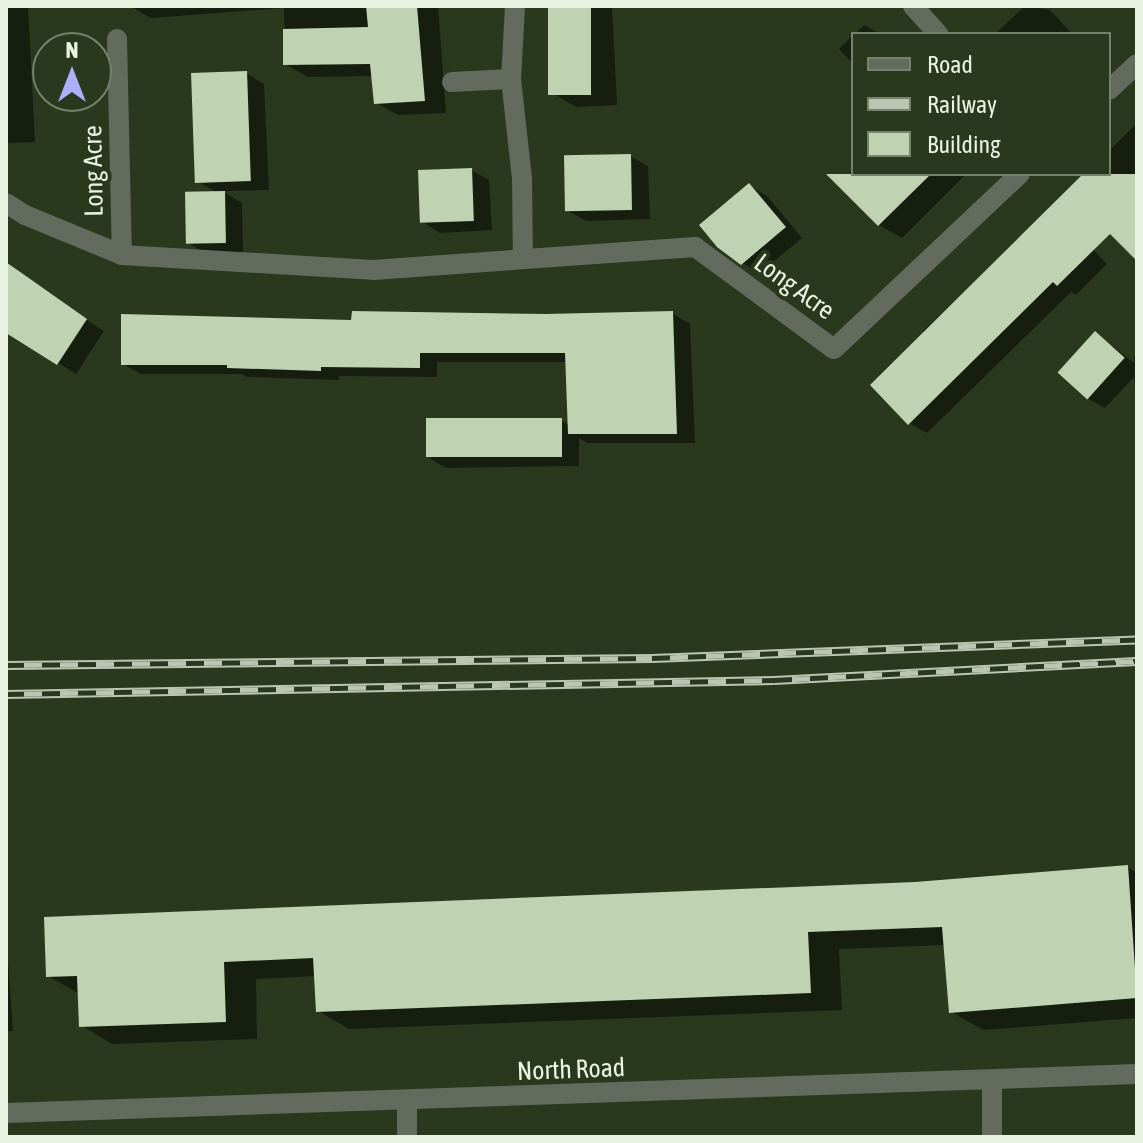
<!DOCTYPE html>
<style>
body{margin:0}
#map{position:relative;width:1143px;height:1143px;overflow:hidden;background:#2a391e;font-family:"Asap Condensed",sans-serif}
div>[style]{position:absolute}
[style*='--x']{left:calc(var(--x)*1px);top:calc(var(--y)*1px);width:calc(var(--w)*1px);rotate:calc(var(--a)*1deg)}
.shadow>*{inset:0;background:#0007}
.building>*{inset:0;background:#bfd2b1;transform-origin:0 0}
.minor>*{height:20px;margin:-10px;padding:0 10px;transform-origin:10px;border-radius:10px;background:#636b5e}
.rail>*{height:9px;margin-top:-4.5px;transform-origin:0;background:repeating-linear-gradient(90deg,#2a391e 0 18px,#bac5b2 0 36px);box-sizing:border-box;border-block:2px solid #bac5b2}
span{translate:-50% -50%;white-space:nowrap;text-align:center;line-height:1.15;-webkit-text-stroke:8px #2a391e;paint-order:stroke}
.street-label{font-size:26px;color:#e9f3e2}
.frame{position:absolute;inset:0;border:8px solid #e9f3e2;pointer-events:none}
.legend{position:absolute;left:851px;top:32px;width:260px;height:144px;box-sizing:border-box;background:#2a391e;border:2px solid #76836c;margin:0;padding:10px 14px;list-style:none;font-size:24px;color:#e9f3e2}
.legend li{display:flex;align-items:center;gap:16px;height:40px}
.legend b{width:40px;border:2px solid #76836c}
.north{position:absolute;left:32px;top:32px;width:80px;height:80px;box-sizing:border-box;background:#2a391e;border:2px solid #76836c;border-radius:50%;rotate:0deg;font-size:22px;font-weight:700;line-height:32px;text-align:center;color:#e9f3e2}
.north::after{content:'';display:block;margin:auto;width:28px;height:36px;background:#adaffb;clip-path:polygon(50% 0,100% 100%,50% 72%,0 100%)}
</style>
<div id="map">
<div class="shadow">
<i style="clip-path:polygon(6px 6px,28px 6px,35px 142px,6px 143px)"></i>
<i style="clip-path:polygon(130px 6px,438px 6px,446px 113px,398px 115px,375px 102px,373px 76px,308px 77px,285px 64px,284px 8px,151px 18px)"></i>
<i style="clip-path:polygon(550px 6px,612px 6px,617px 105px,576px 107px,554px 94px)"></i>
<i style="clip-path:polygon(1025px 6px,1050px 10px,1072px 34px,995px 34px)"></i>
<i style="clip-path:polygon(864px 25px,880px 34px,855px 34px)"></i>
<i style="clip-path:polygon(853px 35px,853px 64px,839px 49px)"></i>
<i style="clip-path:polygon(246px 73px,264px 84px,269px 190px,222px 191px,242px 203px,243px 252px,206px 254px,189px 243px,218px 193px,197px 181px)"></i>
<i style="clip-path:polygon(1137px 123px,1137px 214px,1100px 174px,1109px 174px,1109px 151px)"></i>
<i style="clip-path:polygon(630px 156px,648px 166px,650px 219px,586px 221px,568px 211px)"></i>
<i style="clip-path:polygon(471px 170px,489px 180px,492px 230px,440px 233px,423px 222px)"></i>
<i style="clip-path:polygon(853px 170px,853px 174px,966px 174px,902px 238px,879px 225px,839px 184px)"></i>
<i style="clip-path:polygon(750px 186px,767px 196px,802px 238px,760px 273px,742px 263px)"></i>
<i style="clip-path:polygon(1050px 213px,1068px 223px,1107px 264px,1076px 295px,1071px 292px,927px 433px,909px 423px,926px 334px,923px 331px)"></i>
<i style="clip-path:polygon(6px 261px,58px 302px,104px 331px,76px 374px,6px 331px)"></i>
<i style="clip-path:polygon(672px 313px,690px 324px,695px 443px,587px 443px,579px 438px,579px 466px,446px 468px,429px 458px,561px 420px,569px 425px,567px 362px,437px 362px,437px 377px,339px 376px,339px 380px,247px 377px,241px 374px,141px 374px,123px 364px,353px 322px)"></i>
<i style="clip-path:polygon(1096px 333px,1134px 363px,1134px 356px,1137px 356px,1137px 411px,1134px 377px,1105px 408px,1087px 398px)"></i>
<i style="clip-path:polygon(1128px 867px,1137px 873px,1137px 1018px,983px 1030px,951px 1012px,946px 945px,839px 949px,842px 1010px,349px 1029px,318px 1011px,316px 976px,256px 979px,257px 1039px,112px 1044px,81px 1025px,80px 994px,48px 976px,915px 884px)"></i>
<i style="clip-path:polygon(6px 933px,13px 1031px,6px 1031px)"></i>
</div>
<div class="building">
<i style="clip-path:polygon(366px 6px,417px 6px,425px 101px,374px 104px,370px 64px,283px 65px,283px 29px,368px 27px)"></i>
<i style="left:548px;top:6px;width:43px;height:89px"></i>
<i style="left:247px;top:71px;width:110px;height:56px;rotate:88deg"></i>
<i style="left:631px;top:154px;width:56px;height:67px;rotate:89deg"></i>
<i style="left:472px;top:168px;width:53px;height:54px;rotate:88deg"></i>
<i style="clip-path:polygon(826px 174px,931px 174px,878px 226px)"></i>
<i style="clip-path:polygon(1083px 174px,1137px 174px,1137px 261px,1110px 234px,1057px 286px,1053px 282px,908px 425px,870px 385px)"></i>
<i style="clip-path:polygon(749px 183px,786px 227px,741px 265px,717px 247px,699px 225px)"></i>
<i style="left:225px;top:191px;width:52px;height:40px;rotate:89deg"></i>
<i style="clip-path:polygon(6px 262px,87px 319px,57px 365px,6px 333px)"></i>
<i style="clip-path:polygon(352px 311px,546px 314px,673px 311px,677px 434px,568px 434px,565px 353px,420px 353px,420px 368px,321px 367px,321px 371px,227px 368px,227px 365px,121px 365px,121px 314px,351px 320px)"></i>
<i style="left:1095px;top:331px;width:40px;height:56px;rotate:42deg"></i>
<i style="left:562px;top:418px;width:39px;height:136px;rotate:90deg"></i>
<i style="clip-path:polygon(1128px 865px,1137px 998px,949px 1013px,942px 927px,808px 932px,811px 993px,316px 1012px,313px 958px,224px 962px,226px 1022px,79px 1027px,77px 976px,46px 977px,44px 917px,915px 882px)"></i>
</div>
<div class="minor">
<i style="--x:515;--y:6;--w:73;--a:93.1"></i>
<i style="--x:511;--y:79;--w:100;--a:83.7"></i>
<i style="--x:522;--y:178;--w:80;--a:89.3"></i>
<i style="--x:913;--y:6;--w:38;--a:48"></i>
<i style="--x:117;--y:39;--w:216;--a:88.7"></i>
<i style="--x:452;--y:82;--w:59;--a:-2.9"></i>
<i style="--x:1109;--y:90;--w:38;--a:-43"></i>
<i style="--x:6;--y:203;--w:22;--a:32"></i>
<i style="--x:25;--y:215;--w:105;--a:22.4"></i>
<i style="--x:122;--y:255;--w:251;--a:3.4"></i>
<i style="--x:373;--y:270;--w:323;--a:-4.1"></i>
<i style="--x:695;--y:247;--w:172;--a:36.3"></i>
<i style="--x:834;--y:349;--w:255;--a:-43.3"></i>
<i style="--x:992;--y:1080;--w:57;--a:90"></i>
<i style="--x:407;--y:1101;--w:36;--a:90"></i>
<i style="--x:6;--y:1113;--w:1132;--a:-1.97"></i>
</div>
<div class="rail">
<i style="--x:6;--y:665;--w:646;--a:-0.62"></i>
<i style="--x:652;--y:658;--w:485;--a:-2.2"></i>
<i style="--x:6;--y:694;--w:768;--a:-1.04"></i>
<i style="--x:774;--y:680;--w:363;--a:-3"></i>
</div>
<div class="street-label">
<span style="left:94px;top:171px;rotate:-91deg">Long Acre</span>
<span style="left:794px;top:287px;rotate:36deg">Long Acre</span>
<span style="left:571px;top:1070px;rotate:-2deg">North Road</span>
</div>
<div class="frame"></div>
<ul class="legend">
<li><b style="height:10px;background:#636b5e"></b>Road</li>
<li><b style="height:10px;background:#bac5b2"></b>Railway</li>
<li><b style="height:22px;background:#bfd2b1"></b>Building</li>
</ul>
<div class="north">N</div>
</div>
